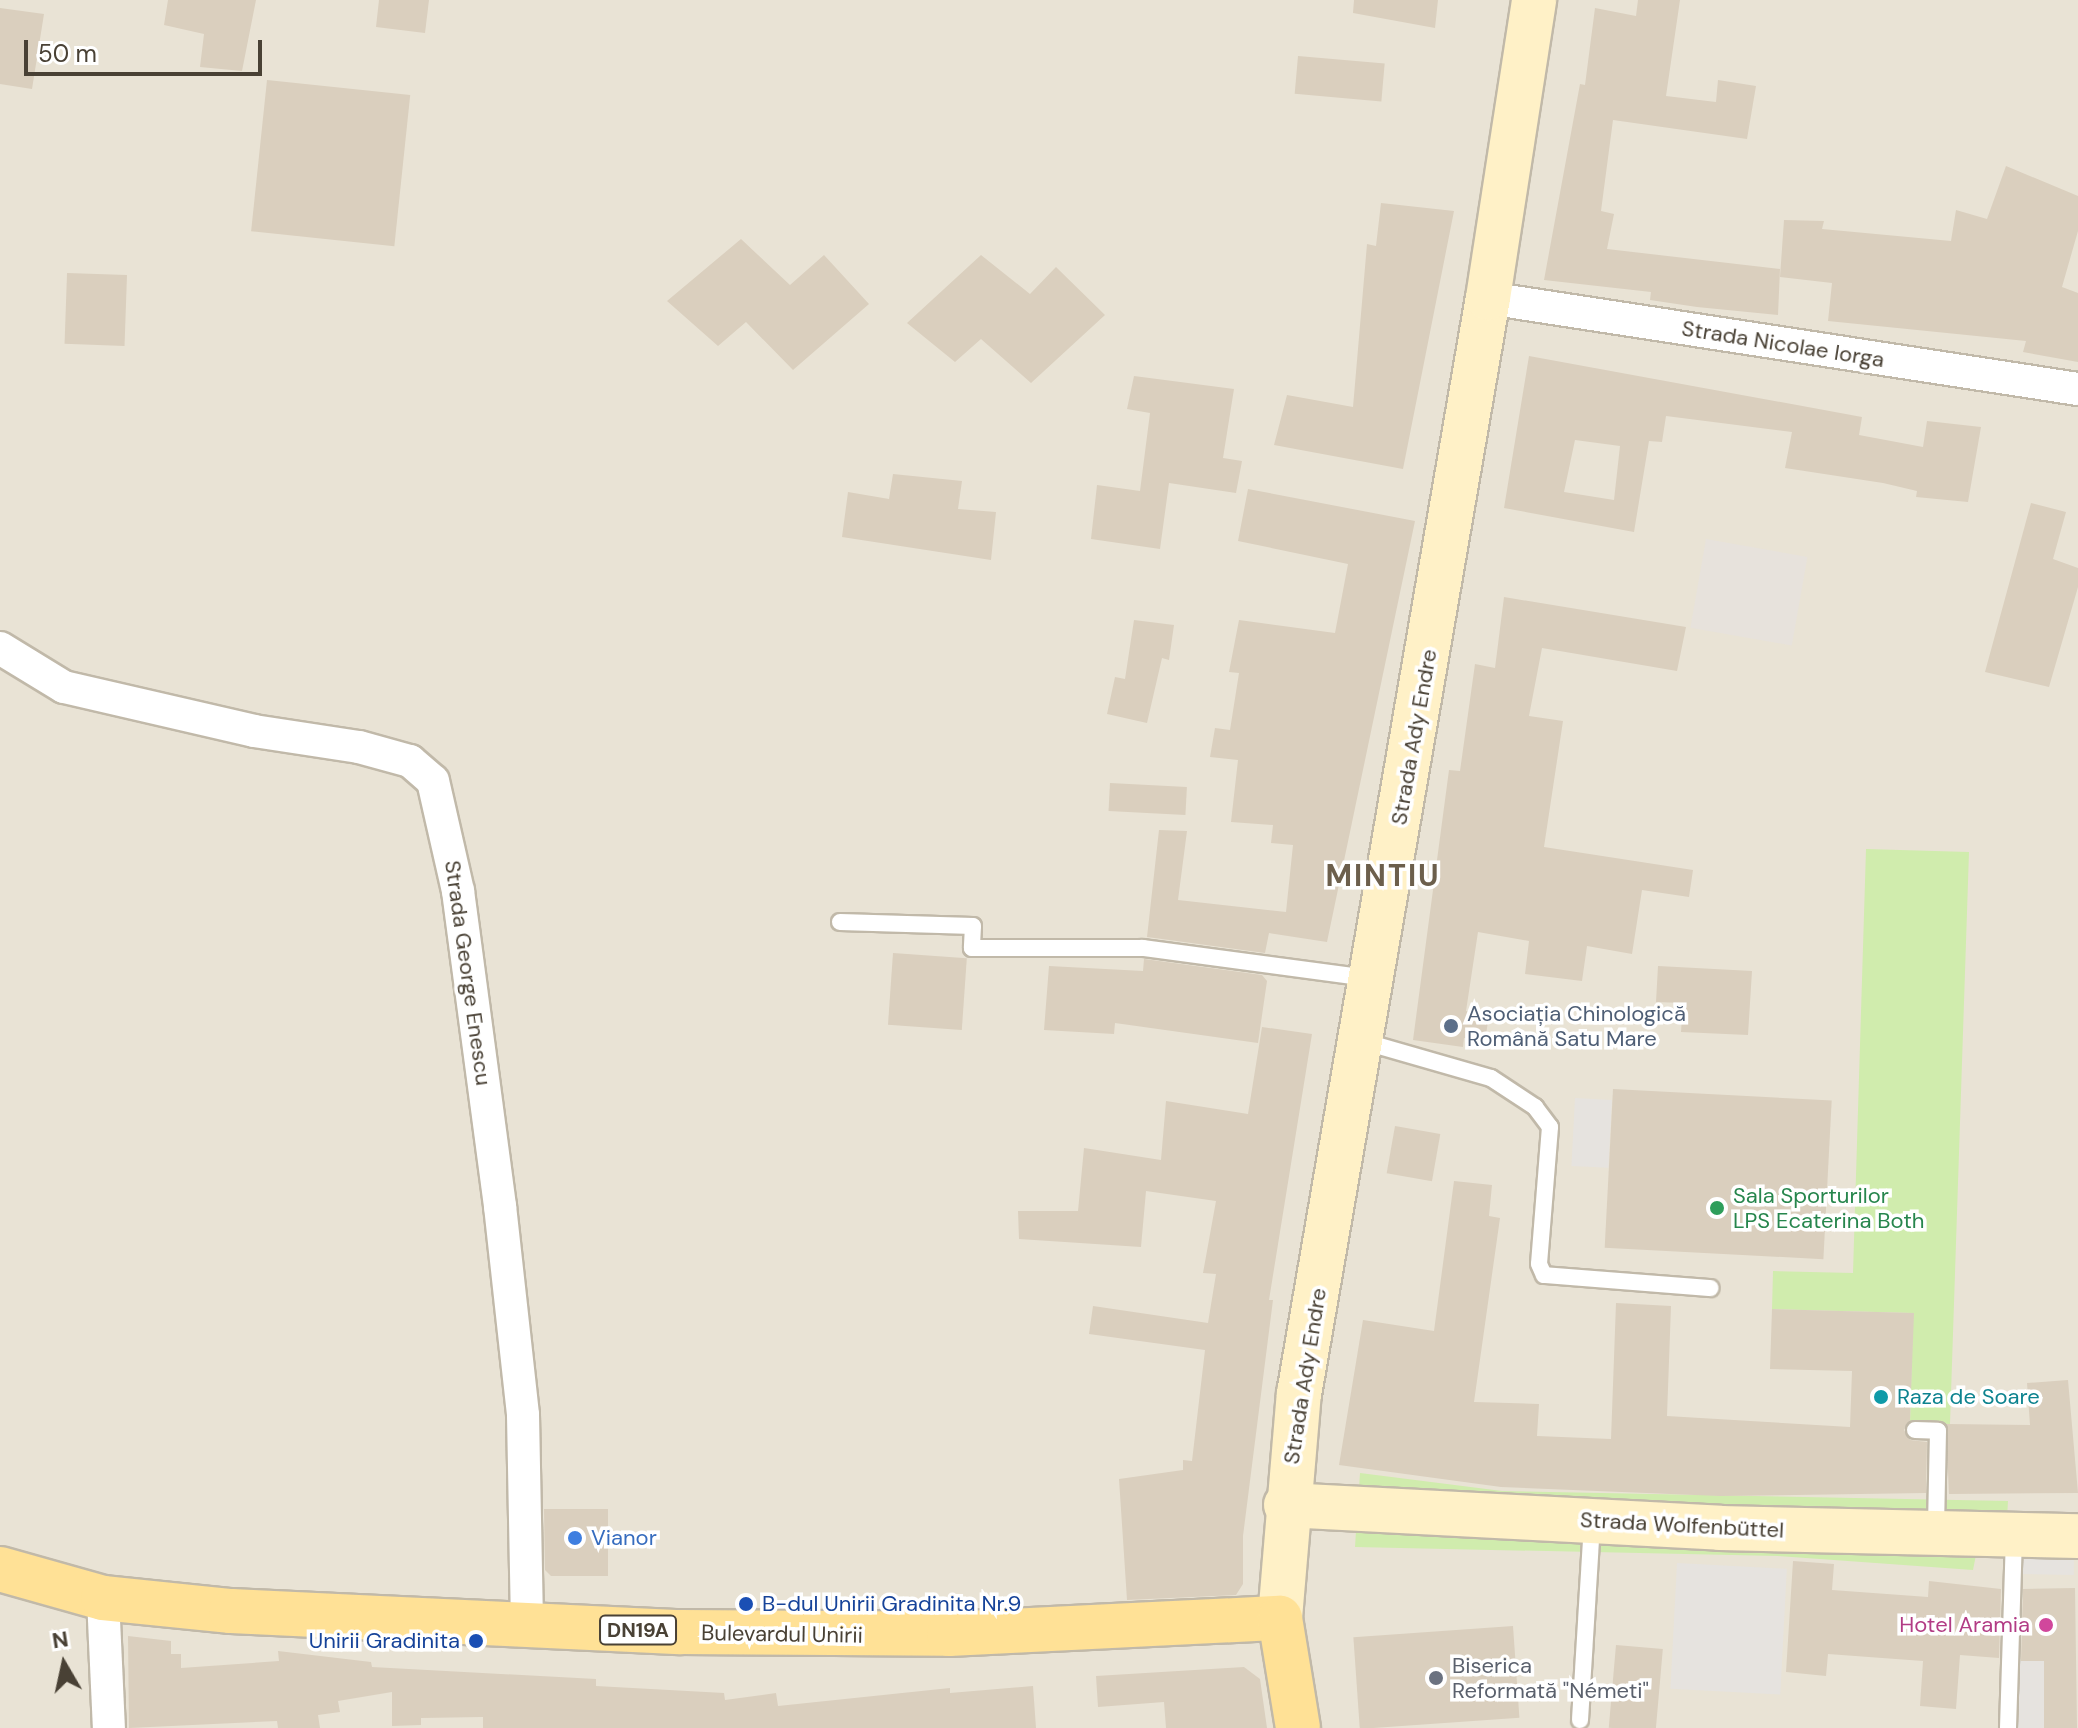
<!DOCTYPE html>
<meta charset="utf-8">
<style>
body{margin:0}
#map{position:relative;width:2078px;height:1728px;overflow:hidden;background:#f5f1e7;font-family:"DM Sans",sans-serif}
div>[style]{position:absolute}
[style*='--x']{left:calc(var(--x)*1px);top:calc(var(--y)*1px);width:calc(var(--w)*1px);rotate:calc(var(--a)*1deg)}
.residential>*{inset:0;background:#e9e3d5;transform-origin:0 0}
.industrial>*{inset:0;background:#e7e2dc;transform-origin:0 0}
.green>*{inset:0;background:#d0ecad}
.parking>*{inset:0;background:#e6e3df;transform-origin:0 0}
.building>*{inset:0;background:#dacfbe;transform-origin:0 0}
.roads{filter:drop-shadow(2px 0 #c1b9a9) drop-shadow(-2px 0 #c1b9a9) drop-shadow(0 2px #c1b9a9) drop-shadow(0 -2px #c1b9a9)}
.lane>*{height:16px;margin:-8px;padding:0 8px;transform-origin:8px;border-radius:8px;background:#fff}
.street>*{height:32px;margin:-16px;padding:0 16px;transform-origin:16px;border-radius:16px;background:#fff}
.secondary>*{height:44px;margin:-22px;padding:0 22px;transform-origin:22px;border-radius:22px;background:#fff1c7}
.primary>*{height:44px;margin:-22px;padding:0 22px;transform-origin:22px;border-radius:22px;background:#ffe196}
.dots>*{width:22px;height:22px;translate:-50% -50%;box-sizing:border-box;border:4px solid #fff;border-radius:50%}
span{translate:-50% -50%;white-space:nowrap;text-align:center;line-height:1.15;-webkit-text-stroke:7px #fff;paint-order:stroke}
.shield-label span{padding:2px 6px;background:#fff;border:2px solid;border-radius:6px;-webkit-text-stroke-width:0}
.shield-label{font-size:20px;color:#494135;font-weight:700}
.street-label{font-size:22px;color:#494135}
.service-label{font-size:22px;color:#4e5e75}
.left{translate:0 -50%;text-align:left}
.leisure-label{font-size:22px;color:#27864d}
.culture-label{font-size:22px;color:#0d838f}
.shop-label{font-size:22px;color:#366cbe}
.transit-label{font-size:22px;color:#164399}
.right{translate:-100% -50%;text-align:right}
.hotel-label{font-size:22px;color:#b23c85}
.worship-label{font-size:22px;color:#5b616d}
.district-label{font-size:30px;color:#6c5f4c;font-weight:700;letter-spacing:2px}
.north{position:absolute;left:24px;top:1624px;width:80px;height:80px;-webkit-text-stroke:6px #fff;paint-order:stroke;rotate:351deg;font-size:22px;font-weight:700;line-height:32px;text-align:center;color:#494135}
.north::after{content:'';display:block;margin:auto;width:28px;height:36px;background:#494135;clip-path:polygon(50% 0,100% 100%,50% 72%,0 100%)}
.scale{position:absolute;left:24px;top:40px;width:238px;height:36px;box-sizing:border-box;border:4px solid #494135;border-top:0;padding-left:10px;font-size:24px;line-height:28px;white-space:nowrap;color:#494135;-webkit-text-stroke:6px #fff;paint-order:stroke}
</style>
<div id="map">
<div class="residential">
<i style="left:0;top:0;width:2078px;height:1728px"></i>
</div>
<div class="industrial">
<i style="left:1706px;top:539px;width:103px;height:90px;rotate:10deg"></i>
</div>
<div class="green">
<i style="clip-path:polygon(1866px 849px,1969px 852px,1950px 1424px,1910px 1423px,1913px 1313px,1772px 1309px,1773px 1271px,1853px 1273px)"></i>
<i style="clip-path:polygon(1360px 1473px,1502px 1491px,2008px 1501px,2007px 1519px,1501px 1501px,1359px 1489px)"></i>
<i style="clip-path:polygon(1356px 1531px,1977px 1550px,1973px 1570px,1778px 1556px,1355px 1547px)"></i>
</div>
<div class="parking">
<i style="left:1575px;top:1098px;width:37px;height:68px;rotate:3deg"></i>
<i style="left:2021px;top:1555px;width:53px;height:19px;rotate:1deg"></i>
<i style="left:1677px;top:1563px;width:110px;height:126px;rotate:3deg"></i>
<i style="left:2017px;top:1661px;width:27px;height:67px"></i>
</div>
<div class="building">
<i style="clip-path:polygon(168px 0,256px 0,242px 71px,200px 67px,204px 34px,164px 25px)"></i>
<i style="clip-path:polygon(379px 0,429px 0,425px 33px,376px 27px)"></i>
<i style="clip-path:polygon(1354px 0,1438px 0,1435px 28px,1353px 13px)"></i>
<i style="clip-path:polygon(1638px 0,1680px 0,1666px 96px,1716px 102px,1718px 80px,1756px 86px,1747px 139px,1613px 120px,1601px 211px,1614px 214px,1607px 249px,1780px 269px,1778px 315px,1697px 307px,1650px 300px,1651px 292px,1544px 280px,1580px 84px,1585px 85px,1595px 8px,1636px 16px)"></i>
<i style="clip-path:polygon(0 8px,44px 14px,32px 89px,0 84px)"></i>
<i style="left:1298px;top:56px;width:87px;height:38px;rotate:5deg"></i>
<i style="left:267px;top:80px;width:144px;height:152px;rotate:6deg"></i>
<i style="clip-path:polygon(2006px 166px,2078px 196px,2078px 231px,2062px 287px,2078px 293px,2078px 362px,2023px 352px,2026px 341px,1828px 321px,1832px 283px,1780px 277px,1784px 220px,1824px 221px,1822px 229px,1951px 241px,1956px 210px,1987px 219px)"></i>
<i style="clip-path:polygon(1381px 203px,1454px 211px,1403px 469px,1274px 445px,1287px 395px,1353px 407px,1367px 244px,1376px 246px)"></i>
<i style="clip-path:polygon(741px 239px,790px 285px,824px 255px,869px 304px,793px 370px,746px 322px,718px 346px,667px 301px)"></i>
<i style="clip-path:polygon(981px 255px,1030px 294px,1056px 267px,1105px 315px,1031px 383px,981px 339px,955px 362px,907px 323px)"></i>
<i style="left:127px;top:275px;width:71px;height:60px;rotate:92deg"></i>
<i style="clip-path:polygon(evenodd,1529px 356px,1862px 417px,1859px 435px,1923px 447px,1927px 421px,1981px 427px,1968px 502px,1916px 497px,1917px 491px,1883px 483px,1785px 468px,1792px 432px,1666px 416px,1662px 442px,1649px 441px,1634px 532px,1504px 508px,1529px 356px,1575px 440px,1620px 446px,1614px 500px,1564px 492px,1575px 440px)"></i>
<i style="clip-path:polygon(1134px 376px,1234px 389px,1223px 458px,1242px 461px,1236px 493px,1169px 483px,1160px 549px,1091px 539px,1097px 485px,1140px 491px,1150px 413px,1127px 409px)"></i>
<i style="clip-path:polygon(893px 474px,962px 481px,958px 509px,996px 512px,991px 560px,842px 537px,848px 492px,889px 499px)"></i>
<i style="clip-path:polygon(1248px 489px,1415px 521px,1327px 942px,1269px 933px,1265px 953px,1147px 937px,1159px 830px,1187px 831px,1178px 900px,1286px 912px,1293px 845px,1271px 843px,1273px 825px,1231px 822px,1238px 760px,1210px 757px,1215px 728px,1230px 730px,1239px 673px,1229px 672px,1239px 620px,1335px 633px,1348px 564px,1238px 541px)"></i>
<i style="clip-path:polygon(2031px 503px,2066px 512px,2053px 559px,2078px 568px,2078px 587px,2049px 687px,1985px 672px)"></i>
<i style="clip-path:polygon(1504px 597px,1686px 627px,1677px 671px,1542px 648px,1529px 716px,1563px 721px,1544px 847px,1693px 870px,1689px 897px,1642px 890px,1632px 954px,1587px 946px,1582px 981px,1525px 974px,1529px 941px,1478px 932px,1466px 1011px,1489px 1015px,1485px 1041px,1464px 1038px,1463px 1047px,1413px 1040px,1449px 770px,1460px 771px,1475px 664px,1495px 668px)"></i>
<i style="clip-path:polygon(1134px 620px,1174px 625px,1169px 660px,1162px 658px,1147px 723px,1107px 714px,1115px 677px,1125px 679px)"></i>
<i style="left:1110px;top:783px;width:77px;height:28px;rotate:3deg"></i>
<i style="left:893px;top:953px;width:74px;height:72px;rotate:4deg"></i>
<i style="clip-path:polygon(1144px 959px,1262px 975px,1267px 981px,1258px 1043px,1115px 1023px,1114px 1034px,1044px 1030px,1049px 966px,1143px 971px)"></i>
<i style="clip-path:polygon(1658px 966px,1752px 971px,1748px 1035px,1681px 1032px,1683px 1003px,1656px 1002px)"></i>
<i style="clip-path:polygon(1262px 1027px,1312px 1034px,1269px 1300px,1273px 1300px,1243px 1536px,1243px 1584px,1236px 1595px,1127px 1600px,1119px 1479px,1183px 1470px,1183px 1460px,1192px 1461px,1205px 1350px,1089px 1334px,1093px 1306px,1208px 1323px,1216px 1274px,1203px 1273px,1216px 1201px,1146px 1191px,1141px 1247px,1019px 1239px,1018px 1211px,1078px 1211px,1084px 1148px,1161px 1160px,1166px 1101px,1248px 1114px)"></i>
<i style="left:1613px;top:1089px;width:219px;height:159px;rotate:3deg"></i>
<i style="left:1395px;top:1126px;width:46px;height:48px;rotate:10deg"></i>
<i style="clip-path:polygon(1454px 1181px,1492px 1185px,1489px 1216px,1500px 1218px,1474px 1402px,1539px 1404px,1537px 1436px,1611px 1439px,1616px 1303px,1671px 1306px,1667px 1416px,1850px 1427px,1852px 1371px,1770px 1369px,1772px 1309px,1914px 1313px,1910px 1420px,1904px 1430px,1910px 1440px,1927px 1442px,1926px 1493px,1720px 1496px,1501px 1487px,1339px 1465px,1363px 1320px,1434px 1331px)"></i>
<i style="clip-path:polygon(2068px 1380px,2078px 1493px,1949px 1494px,1946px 1424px,2030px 1425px,2027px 1383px)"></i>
<i style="clip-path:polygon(544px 1509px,608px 1509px,608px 1576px,551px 1576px,545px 1570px)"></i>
<i style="clip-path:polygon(1793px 1561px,1834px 1564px,1832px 1590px,1928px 1597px,1929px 1581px,2001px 1589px,1999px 1658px,1960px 1655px,1956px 1709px,1920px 1706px,1923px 1661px,1828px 1654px,1826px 1676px,1786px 1672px)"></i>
<i style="clip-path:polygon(2075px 1588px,2077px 1728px,2044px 1728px,2044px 1661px,2021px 1661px,2023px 1589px)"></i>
<i style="left:1513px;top:1626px;width:92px;height:160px;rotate:86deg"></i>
<i style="clip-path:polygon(128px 1636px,171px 1641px,171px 1654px,181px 1654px,181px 1668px,279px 1661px,278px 1651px,371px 1662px,372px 1667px,596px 1679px,596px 1686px,724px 1693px,725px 1700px,776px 1693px,778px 1706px,950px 1688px,950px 1693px,1033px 1686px,1036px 1728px,483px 1728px,483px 1717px,421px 1718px,421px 1725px,392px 1726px,392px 1692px,338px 1701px,340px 1712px,318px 1715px,320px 1728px,278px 1728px,277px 1721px,129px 1728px)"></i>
<i style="left:1616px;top:1645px;width:47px;height:83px;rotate:5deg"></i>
<i style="clip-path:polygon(1244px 1667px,1260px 1679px,1267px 1728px,1166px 1728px,1164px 1702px,1098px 1707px,1096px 1676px)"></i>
</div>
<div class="roads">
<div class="lane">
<i style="--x:840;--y:922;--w:133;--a:1.7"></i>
<i style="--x:973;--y:926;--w:22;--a:93"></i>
<i style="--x:972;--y:948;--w:171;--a:0"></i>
<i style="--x:1143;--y:948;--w:226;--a:7.6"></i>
<i style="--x:1362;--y:1041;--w:134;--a:16"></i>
<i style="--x:1491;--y:1078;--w:53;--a:33.4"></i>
<i style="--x:1535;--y:1107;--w:25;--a:53"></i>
<i style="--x:1550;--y:1127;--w:137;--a:94.6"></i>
<i style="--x:1539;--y:1264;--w:12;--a:66"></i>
<i style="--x:1544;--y:1275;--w:167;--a:4.5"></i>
<i style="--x:1915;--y:1430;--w:23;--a:2"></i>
<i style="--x:1938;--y:1431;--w:99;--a:91.2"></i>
<i style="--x:1580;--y:1720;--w:197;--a:-86.5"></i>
<i style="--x:2008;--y:1728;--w:190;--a:-88.2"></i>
</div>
<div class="street">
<i style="--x:1488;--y:298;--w:597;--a:8.77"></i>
<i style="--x:0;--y:648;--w:75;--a:31.4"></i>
<i style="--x:64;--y:687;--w:195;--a:13"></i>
<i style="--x:254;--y:731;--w:106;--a:8.7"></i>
<i style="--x:359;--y:747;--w:53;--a:15.4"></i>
<i style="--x:410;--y:761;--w:30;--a:41"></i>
<i style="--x:433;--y:781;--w:113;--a:77.2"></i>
<i style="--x:458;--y:891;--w:318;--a:82.4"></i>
<i style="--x:500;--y:1206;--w:210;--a:83.7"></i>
<i style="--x:523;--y:1415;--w:210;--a:88.9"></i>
<i style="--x:103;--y:1598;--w:130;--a:87.4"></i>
</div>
<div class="secondary">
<i style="--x:1286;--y:1505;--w:435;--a:3"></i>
<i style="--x:1720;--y:1528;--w:358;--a:1.3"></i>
<i style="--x:1280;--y:1618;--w:225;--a:-85.2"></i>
<i style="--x:1299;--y:1394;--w:1112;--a:-80.22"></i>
<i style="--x:1488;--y:298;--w:302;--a:-81.2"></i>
</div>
<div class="primary">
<i style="--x:0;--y:1569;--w:107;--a:15.7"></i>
<i style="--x:103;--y:1598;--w:129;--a:5.8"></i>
<i style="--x:231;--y:1611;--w:450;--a:2.7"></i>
<i style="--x:681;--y:1632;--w:268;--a:0.4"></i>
<i style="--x:949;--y:1634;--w:331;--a:-2.8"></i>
<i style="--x:1280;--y:1618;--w:111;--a:80.7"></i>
</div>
</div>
<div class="dots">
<i style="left:1451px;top:1026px;background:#5c6f8a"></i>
<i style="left:1717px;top:1208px;background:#2e9e5b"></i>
<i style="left:1881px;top:1397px;background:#0f9aa8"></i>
<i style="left:575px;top:1538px;background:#3f7fe0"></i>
<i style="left:746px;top:1604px;background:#1a4fb4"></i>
<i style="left:2046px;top:1625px;background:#d1479c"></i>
<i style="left:476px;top:1641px;background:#1a4fb4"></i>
<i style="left:1436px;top:1678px;background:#6b7280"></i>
</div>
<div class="shield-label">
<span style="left:638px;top:1630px">DN19A</span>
</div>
<div class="street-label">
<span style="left:1783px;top:344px;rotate:9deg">Strada Nicolae Iorga</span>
<span style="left:1414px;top:737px;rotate:-80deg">Strada Ady Endre</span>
<span style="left:468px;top:973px;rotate:82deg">Strada George Enescu</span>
<span style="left:1305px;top:1376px;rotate:-81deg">Strada Ady Endre</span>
<span style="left:1682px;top:1525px;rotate:3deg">Strada Wolfenbüttel</span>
<span style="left:782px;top:1634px;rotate:1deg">Bulevardul Unirii</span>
</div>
<div class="service-label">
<span class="left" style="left:1467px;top:1026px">Asociația Chinologică<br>Română Satu Mare</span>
</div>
<div class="leisure-label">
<span class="left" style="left:1733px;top:1208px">Sala Sporturilor<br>LPS Ecaterina Both</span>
</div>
<div class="culture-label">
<span class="left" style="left:1897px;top:1397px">Raza de Soare</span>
</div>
<div class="shop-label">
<span class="left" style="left:591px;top:1538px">Vianor</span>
</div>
<div class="transit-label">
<span class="left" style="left:762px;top:1604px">B-dul Unirii Gradinita Nr.9</span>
<span class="right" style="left:460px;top:1641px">Unirii Gradinita</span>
</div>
<div class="hotel-label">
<span class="right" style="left:2030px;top:1625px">Hotel Aramia</span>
</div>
<div class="worship-label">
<span class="left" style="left:1452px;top:1678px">Biserica<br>Reformată "Németi"</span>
</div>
<div class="district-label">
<span style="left:1383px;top:876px">MINTIU</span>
</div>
<div class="north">N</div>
<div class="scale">50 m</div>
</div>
